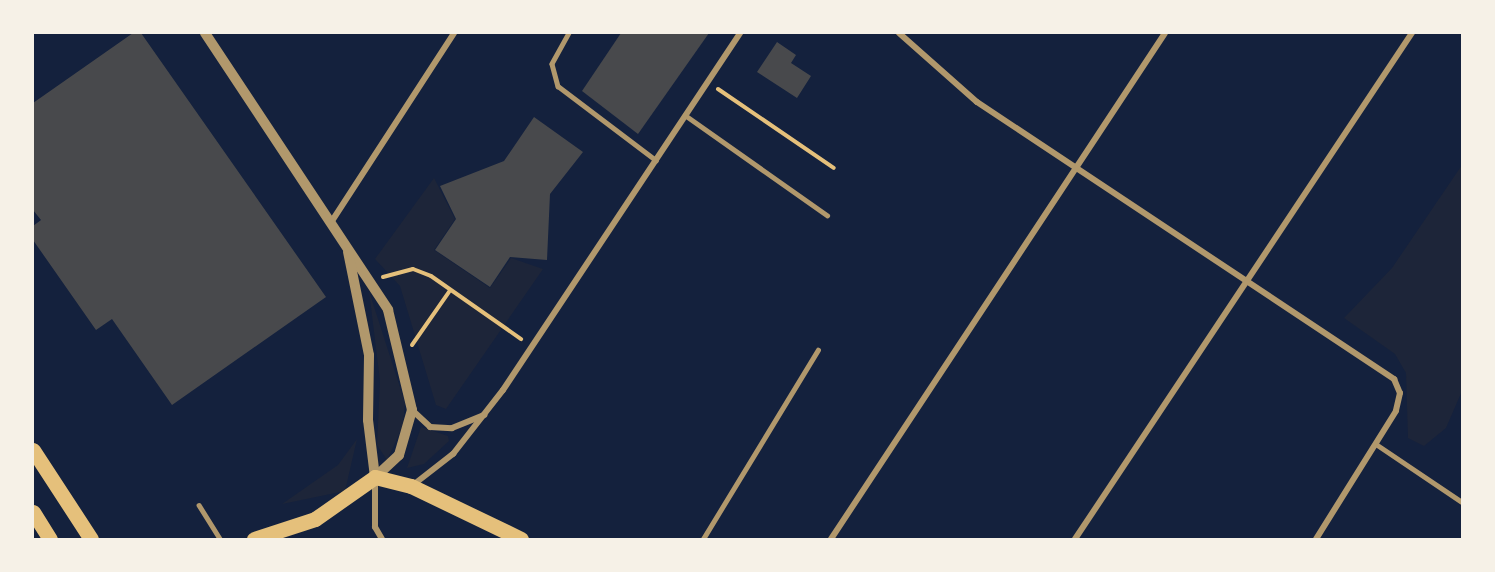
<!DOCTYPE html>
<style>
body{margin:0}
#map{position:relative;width:1495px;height:572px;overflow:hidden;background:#14213d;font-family:Commissioner,sans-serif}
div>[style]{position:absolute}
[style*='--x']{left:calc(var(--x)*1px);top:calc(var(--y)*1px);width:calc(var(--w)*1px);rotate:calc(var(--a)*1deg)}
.green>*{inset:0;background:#1d2539}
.building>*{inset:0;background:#48494c}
.path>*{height:4px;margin:-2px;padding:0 2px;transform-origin:2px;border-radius:2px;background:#e5c07b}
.service>*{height:4.5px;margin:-2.25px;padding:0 2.25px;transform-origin:2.25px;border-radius:2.25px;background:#b1986c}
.minor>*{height:6px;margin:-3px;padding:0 3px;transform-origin:3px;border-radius:3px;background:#b1986c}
.tertiary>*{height:10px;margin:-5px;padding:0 5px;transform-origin:5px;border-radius:5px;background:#b1986c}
.primary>*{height:15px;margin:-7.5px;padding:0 7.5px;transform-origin:7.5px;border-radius:7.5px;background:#e5c07b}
span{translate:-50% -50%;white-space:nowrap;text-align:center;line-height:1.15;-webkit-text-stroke:4.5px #f6f1e7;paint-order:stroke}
.frame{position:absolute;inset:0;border:34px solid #f6f1e7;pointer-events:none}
</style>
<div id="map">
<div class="green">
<i style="clip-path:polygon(1462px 165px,1462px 391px,1446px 428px,1424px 446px,1408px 438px,1406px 373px,1395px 354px,1344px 318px,1392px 268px)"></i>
<i style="clip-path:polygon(434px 178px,455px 219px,434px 250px,490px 288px,511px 258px,543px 269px,446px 409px,436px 405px,400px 286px,375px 259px)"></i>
<i style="clip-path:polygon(369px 291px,405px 403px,403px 426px,387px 460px,377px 445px,380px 381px)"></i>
<i style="clip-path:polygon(421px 427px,448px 436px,449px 441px,424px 464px,407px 468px)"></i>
<i style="clip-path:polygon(357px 439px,345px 491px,282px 504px,338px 465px)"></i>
</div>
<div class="building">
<i style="clip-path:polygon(133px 33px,141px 33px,326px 297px,172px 405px,112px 319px,96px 330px,33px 240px,33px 226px,41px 220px,33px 210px,33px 103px)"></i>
<i style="clip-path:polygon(621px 33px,709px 33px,638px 134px,582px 91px)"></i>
<i style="clip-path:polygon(777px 42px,796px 55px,791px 63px,811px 76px,797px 98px,757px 72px)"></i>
<i style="clip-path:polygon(534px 117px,583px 152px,550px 194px,547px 260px,510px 257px,490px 287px,435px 250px,456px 219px,440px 186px,504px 161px)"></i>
</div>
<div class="path">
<i style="--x:718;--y:89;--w:140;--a:34.3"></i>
<i style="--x:383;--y:277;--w:31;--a:-15"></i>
<i style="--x:413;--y:269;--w:19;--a:21"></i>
<i style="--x:431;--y:276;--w:110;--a:35"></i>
<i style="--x:412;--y:345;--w:65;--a:-55.1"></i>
</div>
<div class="service">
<i style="--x:569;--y:33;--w:35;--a:119"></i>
<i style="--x:552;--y:64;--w:23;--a:75"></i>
<i style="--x:558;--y:86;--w:123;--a:37.1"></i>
<i style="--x:685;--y:115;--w:174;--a:35.2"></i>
<i style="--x:1376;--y:444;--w:104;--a:34"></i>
<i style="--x:199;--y:505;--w:40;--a:58"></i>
<i style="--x:703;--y:539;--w:221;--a:-58.7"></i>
</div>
<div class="minor">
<i style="--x:899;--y:33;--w:104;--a:41.5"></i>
<i style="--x:977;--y:102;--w:501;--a:33.59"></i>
<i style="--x:1394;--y:379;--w:15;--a:67"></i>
<i style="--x:1400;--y:393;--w:18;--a:103"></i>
<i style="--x:1396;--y:411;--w:151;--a:122"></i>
<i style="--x:330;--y:224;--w:228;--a:-57"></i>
<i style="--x:412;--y:410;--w:25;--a:43"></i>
<i style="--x:430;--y:427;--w:22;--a:3"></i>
<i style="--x:452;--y:428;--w:35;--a:-22"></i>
<i style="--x:375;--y:480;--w:47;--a:90"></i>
<i style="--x:375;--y:527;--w:14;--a:60"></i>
<i style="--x:413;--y:485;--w:51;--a:-37.8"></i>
<i style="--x:453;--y:454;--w:81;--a:-52"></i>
<i style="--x:503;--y:390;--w:429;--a:-56.4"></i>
<i style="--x:831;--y:539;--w:606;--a:-56.57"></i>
<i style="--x:1075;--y:539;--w:608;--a:-56.34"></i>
</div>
<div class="tertiary">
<i style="--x:205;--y:33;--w:332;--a:56.5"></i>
<i style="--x:388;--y:310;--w:103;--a:76.5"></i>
<i style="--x:412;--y:410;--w:47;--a:106.1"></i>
<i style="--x:399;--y:455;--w:33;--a:137"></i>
<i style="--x:375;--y:477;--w:57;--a:-97"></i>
<i style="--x:368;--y:420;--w:65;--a:-89.1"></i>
<i style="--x:369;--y:355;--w:105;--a:-101.5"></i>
</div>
<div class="primary">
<i style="--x:33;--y:450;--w:106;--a:56.9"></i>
<i style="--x:33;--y:512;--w:32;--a:58"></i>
<i style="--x:254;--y:539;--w:64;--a:-18.2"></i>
<i style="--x:315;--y:519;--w:73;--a:-35"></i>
<i style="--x:375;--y:477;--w:37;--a:14"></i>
<i style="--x:411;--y:486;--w:122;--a:25.7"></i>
</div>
<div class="frame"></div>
</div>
